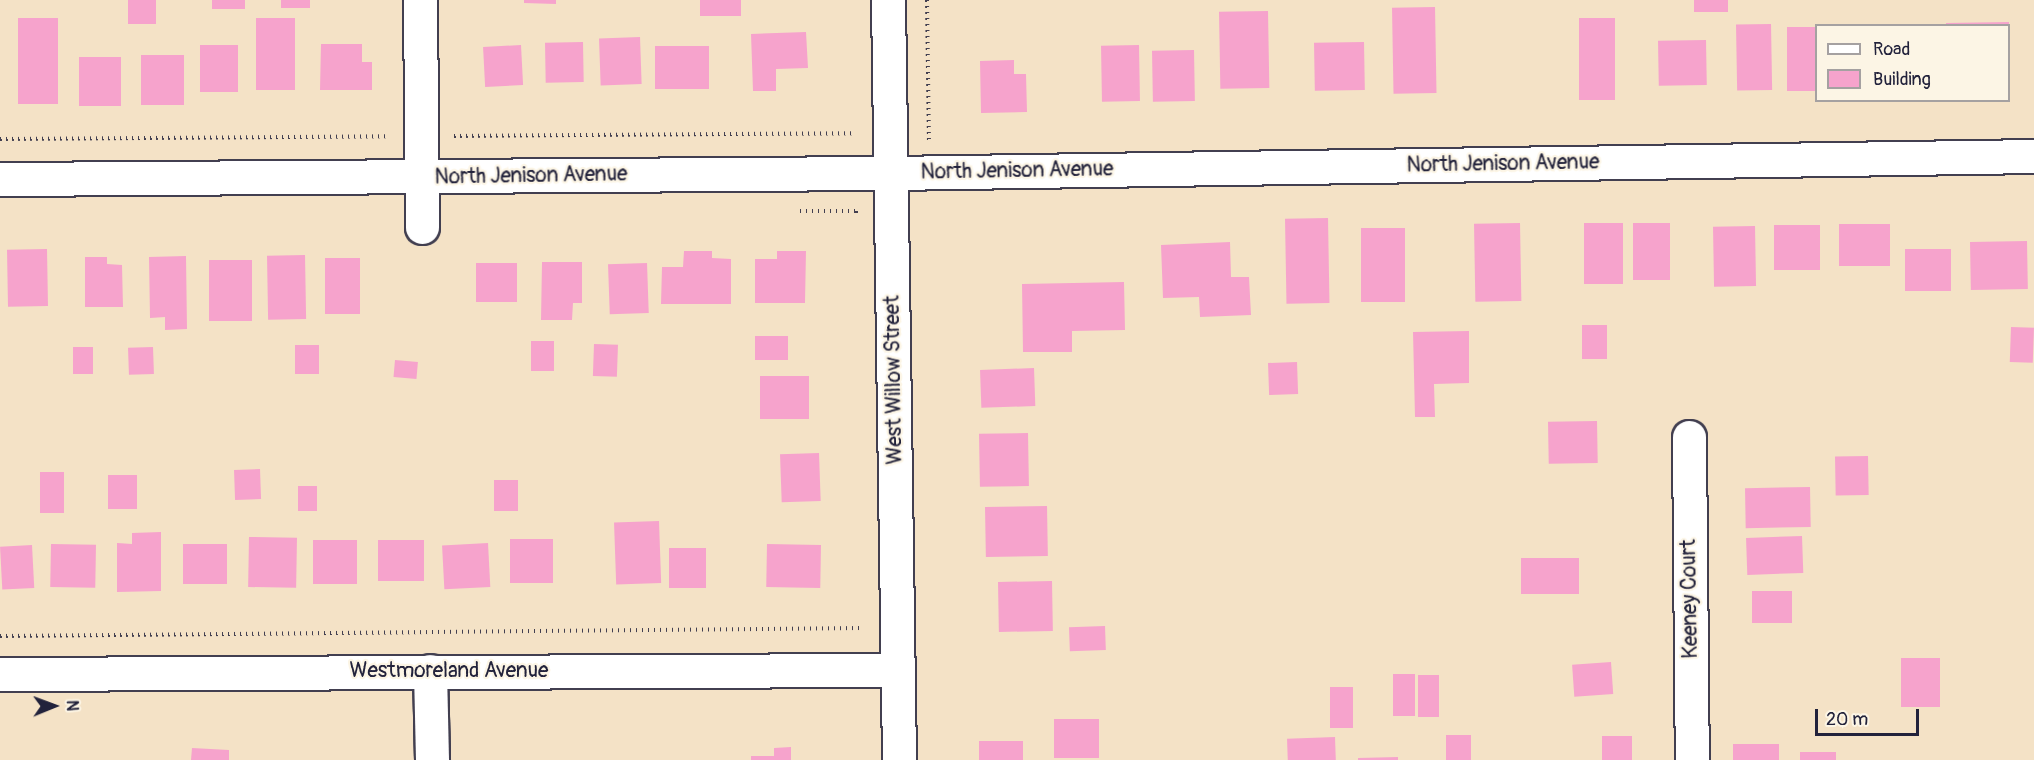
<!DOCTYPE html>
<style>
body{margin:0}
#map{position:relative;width:2034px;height:760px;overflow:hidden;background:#f4e2c6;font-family:Pangolin,sans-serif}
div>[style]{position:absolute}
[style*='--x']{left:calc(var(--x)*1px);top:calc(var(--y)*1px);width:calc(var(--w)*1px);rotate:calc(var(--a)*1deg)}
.building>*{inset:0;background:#f6a3cc;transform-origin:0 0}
.path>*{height:4px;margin-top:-2px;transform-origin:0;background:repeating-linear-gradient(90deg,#423f50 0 1.5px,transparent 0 6px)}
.roads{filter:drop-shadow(2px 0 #423f50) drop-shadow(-2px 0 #423f50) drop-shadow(0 2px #423f50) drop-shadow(0 -2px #423f50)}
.minor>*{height:33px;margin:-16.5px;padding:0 16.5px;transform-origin:16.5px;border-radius:16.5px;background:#fff}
span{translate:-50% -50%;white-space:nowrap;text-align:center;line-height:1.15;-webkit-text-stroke:4.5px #fcf5e5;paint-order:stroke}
.street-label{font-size:21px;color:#22223b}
.legend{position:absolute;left:1815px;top:24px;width:195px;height:78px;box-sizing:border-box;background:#fcf5e5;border:2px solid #a5a1a1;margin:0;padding:8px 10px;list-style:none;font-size:18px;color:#22223b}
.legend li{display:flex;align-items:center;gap:12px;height:30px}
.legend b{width:30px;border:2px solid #a5a1a1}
.north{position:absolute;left:24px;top:676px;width:60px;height:60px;-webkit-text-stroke:4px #fcf5e5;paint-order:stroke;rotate:89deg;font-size:16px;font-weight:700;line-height:24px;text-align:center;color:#22223b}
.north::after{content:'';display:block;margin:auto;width:21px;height:27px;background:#22223b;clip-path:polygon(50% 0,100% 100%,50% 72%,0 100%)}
.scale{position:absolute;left:1815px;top:709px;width:104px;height:27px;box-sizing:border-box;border:3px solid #22223b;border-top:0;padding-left:8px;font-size:18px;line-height:21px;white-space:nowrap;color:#22223b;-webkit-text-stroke:4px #fcf5e5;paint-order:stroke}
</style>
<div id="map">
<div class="building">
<i style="left:128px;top:0;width:28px;height:24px"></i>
<i style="left:212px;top:0;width:33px;height:9px"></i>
<i style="left:281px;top:0;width:29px;height:8px"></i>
<i style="clip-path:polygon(524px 0,556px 0,556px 4px,524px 3px)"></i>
<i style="left:700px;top:0;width:41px;height:16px"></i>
<i style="left:1694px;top:0;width:34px;height:12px"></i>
<i style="left:1435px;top:7px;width:86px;height:43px;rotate:89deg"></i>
<i style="left:1268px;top:11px;width:77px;height:49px;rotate:89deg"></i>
<i style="left:18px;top:18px;width:40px;height:86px"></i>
<i style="left:256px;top:18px;width:39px;height:72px"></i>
<i style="left:1579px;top:18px;width:36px;height:82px"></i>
<i style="clip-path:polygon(2009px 22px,2009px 26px,1946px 26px,1946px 23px)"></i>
<i style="left:1771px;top:24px;width:66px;height:35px;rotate:89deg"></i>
<i style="left:1787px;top:27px;width:29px;height:64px"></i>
<i style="clip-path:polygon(806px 32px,808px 68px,776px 69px,776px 91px,753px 91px,751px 34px)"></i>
<i style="left:640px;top:37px;width:47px;height:41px;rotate:88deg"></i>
<i style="left:1706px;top:40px;width:45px;height:48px;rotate:89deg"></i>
<i style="left:583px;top:42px;width:40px;height:38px;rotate:89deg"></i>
<i style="left:1364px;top:42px;width:48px;height:50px;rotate:89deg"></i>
<i style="clip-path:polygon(321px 44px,362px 44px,362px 62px,372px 62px,372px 90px,320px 90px)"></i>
<i style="left:200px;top:45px;width:38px;height:47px"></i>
<i style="left:521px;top:45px;width:40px;height:38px;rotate:87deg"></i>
<i style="left:1139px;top:45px;width:56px;height:38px;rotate:89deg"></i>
<i style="left:709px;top:46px;width:43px;height:54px;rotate:90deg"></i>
<i style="left:1194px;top:50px;width:51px;height:42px;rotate:89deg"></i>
<i style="left:141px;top:55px;width:43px;height:50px"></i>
<i style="left:79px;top:57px;width:42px;height:49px"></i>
<i style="clip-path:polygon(1014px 60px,1014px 74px,1026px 74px,1027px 112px,981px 113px,980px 61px)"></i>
<i style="left:1328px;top:218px;width:85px;height:43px;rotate:89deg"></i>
<i style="left:1520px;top:223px;width:78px;height:46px;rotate:89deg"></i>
<i style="left:1584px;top:223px;width:39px;height:61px"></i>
<i style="left:1633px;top:223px;width:37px;height:57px"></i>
<i style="left:1839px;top:224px;width:51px;height:42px"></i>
<i style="left:1820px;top:225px;width:45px;height:46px;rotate:90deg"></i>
<i style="left:1755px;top:226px;width:60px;height:42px;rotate:89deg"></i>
<i style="left:1361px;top:228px;width:44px;height:74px"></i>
<i style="left:2027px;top:241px;width:48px;height:57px;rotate:89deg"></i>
<i style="clip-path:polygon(1230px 242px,1231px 277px,1249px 277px,1251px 315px,1200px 317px,1199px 297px,1163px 298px,1161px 245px)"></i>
<i style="left:47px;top:249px;width:57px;height:40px;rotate:89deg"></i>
<i style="left:1905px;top:249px;width:46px;height:42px"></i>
<i style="clip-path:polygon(684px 251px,712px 251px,712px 258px,731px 259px,731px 304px,661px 304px,662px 267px,683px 267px)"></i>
<i style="clip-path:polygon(777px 251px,806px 251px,805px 303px,755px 303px,755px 259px,777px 259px)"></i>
<i style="left:305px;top:255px;width:64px;height:38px;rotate:89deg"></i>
<i style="clip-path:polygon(186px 256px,187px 329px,165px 330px,165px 317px,150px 318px,149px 257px)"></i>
<i style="clip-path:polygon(85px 257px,107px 257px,107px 264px,122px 265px,123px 307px,85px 307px)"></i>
<i style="left:325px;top:258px;width:35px;height:56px"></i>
<i style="left:209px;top:260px;width:43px;height:61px"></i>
<i style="clip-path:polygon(542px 262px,582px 262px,582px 303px,573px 303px,572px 320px,541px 320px)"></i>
<i style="left:476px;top:263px;width:41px;height:39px"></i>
<i style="left:647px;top:263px;width:50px;height:39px;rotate:88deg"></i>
<i style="clip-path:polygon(1124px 282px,1125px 330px,1072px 331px,1072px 352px,1023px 352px,1022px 284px)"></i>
<i style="left:1582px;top:325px;width:25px;height:34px"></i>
<i style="left:2011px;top:327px;width:23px;height:35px;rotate:2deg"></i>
<i style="clip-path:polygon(1469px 331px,1469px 383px,1434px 384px,1435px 417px,1415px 417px,1413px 332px)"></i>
<i style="left:755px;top:336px;width:33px;height:24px"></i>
<i style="left:531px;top:341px;width:23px;height:30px"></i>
<i style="left:594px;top:344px;width:24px;height:32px;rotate:2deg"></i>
<i style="left:295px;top:345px;width:24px;height:29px"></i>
<i style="left:73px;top:347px;width:20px;height:27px"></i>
<i style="left:153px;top:347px;width:27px;height:25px;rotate:88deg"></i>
<i style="left:395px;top:360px;width:23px;height:17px;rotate:5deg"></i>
<i style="left:1297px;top:362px;width:32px;height:29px;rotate:88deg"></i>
<i style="left:1034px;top:368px;width:38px;height:54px;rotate:88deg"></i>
<i style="left:760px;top:376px;width:49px;height:43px"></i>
<i style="left:1597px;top:421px;width:42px;height:49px;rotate:89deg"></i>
<i style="left:1028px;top:433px;width:53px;height:49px;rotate:89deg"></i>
<i style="left:819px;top:453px;width:48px;height:39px;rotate:88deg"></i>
<i style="left:1868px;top:456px;width:39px;height:33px;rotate:89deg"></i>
<i style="left:260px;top:469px;width:30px;height:26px;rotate:88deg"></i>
<i style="left:40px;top:472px;width:24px;height:41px"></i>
<i style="left:108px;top:475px;width:29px;height:34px"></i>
<i style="left:494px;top:480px;width:24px;height:31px"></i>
<i style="left:298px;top:486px;width:19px;height:25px"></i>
<i style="left:1810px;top:487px;width:40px;height:65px;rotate:89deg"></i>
<i style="left:1047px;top:506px;width:50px;height:62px;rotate:89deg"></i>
<i style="left:659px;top:521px;width:62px;height:45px;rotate:88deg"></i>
<i style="clip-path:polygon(161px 532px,161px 591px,117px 592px,117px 543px,132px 544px,132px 533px)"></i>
<i style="left:1802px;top:536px;width:37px;height:56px;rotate:88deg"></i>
<i style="left:249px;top:537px;width:48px;height:50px;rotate:1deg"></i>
<i style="left:553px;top:539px;width:44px;height:43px;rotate:90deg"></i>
<i style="left:313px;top:540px;width:44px;height:44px"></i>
<i style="left:424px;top:540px;width:41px;height:46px;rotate:90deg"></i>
<i style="left:488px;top:543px;width:44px;height:46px;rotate:87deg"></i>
<i style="left:51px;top:544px;width:45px;height:43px;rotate:1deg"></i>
<i style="left:183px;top:544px;width:44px;height:40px"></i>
<i style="left:767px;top:544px;width:54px;height:43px;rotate:1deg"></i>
<i style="left:32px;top:545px;width:43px;height:32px;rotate:87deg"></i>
<i style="left:669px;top:548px;width:37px;height:40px"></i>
<i style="left:1521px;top:558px;width:58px;height:36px"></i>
<i style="left:1052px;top:581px;width:50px;height:54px;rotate:89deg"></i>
<i style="left:1792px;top:591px;width:32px;height:40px;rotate:90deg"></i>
<i style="left:1105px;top:626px;width:24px;height:36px;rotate:88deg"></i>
<i style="left:1940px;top:658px;width:49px;height:39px;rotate:90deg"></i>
<i style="left:1611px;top:662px;width:32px;height:39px;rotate:86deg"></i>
<i style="left:1393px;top:674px;width:22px;height:42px"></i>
<i style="left:1418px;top:675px;width:21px;height:42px"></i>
<i style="left:1330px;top:687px;width:23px;height:41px"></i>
<i style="left:1054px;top:719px;width:45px;height:39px"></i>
<i style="left:1446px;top:735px;width:25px;height:25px"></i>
<i style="left:1602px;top:736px;width:30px;height:24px"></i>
<i style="left:1335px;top:737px;width:23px;height:48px;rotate:88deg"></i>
<i style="left:979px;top:741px;width:44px;height:19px"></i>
<i style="left:1779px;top:744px;width:16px;height:46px;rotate:90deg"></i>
<i style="clip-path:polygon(791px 747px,791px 760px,751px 760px,751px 756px,774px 756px,774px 748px)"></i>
<i style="clip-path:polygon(192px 748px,229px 750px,229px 760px,191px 760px)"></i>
<i style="left:1800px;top:752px;width:36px;height:8px"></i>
<i style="clip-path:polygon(1398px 757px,1398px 760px,1358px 760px,1358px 758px)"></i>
</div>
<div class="path">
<i style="--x:927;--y:0;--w:140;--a:89.2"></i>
<i style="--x:454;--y:136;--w:401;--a:-0.4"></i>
<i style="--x:0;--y:139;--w:387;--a:-0.4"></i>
<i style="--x:800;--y:211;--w:56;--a:0"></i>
<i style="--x:856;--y:211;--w:2;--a:90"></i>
<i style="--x:0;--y:636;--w:862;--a:-0.53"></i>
</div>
<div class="roads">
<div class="minor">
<i style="--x:420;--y:0;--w:227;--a:89.5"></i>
<i style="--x:888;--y:0;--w:760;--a:89.17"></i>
<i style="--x:0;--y:179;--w:891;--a:-0.39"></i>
<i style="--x:891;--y:173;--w:1143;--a:-0.85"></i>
<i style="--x:1689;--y:437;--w:323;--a:89.5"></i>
<i style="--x:430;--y:671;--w:89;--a:88.7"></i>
<i style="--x:0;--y:674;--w:898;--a:-0.26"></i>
</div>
</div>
<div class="street-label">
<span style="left:1503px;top:164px;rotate:-1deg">North Jenison Avenue</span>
<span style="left:1017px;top:171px;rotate:-1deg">North Jenison Avenue</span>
<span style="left:531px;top:176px;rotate:-1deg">North Jenison Avenue</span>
<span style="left:894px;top:380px;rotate:-91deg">West Willow Street</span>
<span style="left:1690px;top:599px;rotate:-91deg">Keeney Court</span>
<span style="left:449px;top:671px">Westmoreland Avenue</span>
</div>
<ul class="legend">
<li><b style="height:8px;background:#fff"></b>Road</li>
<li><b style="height:16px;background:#f6a3cc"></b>Building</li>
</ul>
<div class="north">N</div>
<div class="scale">20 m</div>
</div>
